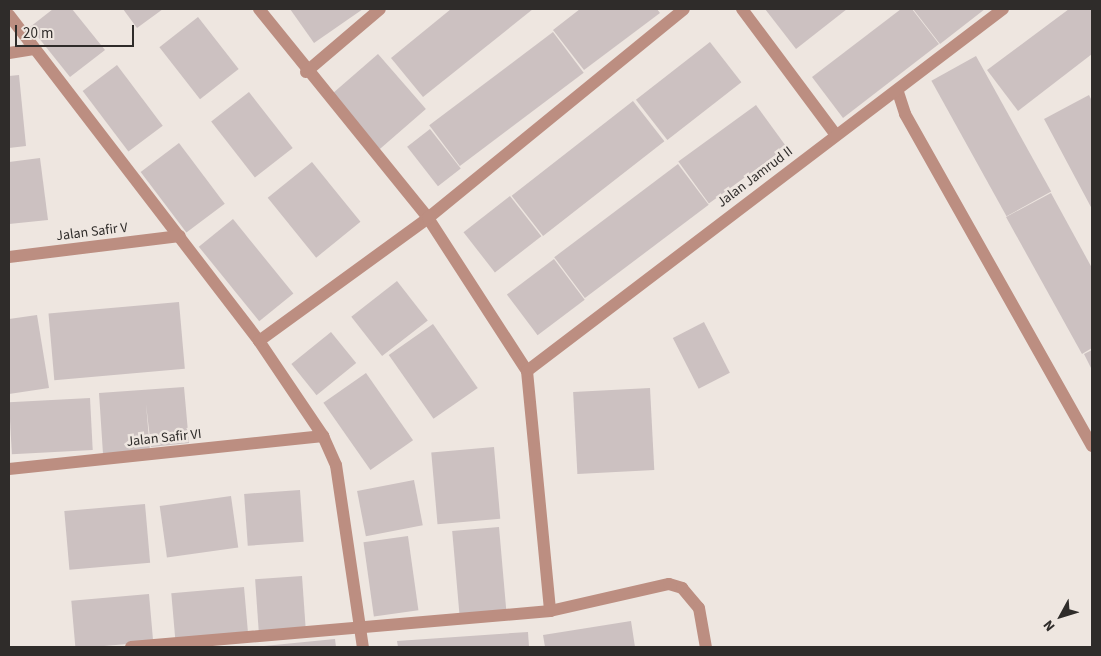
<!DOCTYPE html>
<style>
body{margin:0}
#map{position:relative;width:1101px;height:656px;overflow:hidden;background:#eee6e0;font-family:"Source Sans 3",sans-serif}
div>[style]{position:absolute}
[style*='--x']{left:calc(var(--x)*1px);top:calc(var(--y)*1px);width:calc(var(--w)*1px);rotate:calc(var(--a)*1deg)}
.building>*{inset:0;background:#ccc1c1;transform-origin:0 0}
.minor>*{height:12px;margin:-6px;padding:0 6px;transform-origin:6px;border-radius:6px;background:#bc8e81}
span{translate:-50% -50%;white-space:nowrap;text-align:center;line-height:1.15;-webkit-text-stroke:5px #eee6e0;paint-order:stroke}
.street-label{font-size:14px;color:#2f2c2a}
.frame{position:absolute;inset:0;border:10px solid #2f2c2a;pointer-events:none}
.north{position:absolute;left:1036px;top:591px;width:50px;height:50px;-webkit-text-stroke:4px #eee6e0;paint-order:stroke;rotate:231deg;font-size:14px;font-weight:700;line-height:20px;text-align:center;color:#2f2c2a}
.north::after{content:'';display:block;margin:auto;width:18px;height:22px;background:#2f2c2a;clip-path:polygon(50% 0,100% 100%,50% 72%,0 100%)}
.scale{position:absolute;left:15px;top:25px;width:119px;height:22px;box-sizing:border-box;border:2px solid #2f2c2a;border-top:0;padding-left:6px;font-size:15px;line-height:18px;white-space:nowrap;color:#2f2c2a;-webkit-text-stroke:4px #eee6e0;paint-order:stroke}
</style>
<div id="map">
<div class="building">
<i style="clip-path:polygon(53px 9px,72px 9px,105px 50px,70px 77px,30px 27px)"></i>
<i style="clip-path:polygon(123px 9px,163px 9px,137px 28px)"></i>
<i style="clip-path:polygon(290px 9px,363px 9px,314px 43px)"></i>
<i style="clip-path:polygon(451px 9px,533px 9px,423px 97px,391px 58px)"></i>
<i style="clip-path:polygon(580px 9px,657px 9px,660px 13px,584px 70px,553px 30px)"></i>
<i style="clip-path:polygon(765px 9px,847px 9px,796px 49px)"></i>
<i style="clip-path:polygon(901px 9px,912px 9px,939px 44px,843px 118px,812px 77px)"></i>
<i style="clip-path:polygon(913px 9px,985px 9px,940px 44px)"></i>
<i style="clip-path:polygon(1069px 9px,1092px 9px,1092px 54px,1018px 111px,987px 70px)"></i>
<i style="left:198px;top:17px;width:66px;height:49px;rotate:52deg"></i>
<i style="left:553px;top:32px;width:51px;height:155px;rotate:53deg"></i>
<i style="left:710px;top:42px;width:51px;height:94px;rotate:52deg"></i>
<i style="left:378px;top:54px;width:73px;height:61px;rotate:49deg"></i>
<i style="left:976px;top:56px;width:155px;height:51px;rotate:61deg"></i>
<i style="left:117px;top:65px;width:76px;height:43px;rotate:53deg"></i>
<i style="clip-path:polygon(19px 75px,26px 146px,9px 148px,9px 76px)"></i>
<i style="left:249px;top:92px;width:71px;height:48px;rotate:52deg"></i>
<i style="clip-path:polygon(1089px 95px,1092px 101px,1092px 209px,1044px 119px)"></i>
<i style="left:633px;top:101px;width:51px;height:154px;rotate:52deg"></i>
<i style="left:756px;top:105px;width:52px;height:96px;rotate:54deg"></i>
<i style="left:430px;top:129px;width:50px;height:29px;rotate:52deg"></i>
<i style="left:179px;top:143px;width:76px;height:48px;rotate:53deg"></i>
<i style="clip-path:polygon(40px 158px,48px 220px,9px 224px,9px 162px)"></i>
<i style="left:312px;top:162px;width:77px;height:57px;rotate:51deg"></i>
<i style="left:678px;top:164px;width:51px;height:155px;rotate:53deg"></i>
<i style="clip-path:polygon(1051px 193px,1092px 268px,1092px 348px,1082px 354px,1006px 217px)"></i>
<i style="left:510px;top:196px;width:51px;height:59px;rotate:52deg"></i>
<i style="left:233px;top:219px;width:96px;height:44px;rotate:51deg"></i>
<i style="left:554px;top:259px;width:51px;height:59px;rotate:53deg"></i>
<i style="left:397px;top:281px;width:50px;height:58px;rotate:52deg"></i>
<i style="left:179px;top:302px;width:67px;height:131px;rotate:85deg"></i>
<i style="clip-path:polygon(37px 315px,49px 388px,9px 394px,9px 319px)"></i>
<i style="left:704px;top:322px;width:57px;height:35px;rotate:63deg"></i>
<i style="left:433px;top:324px;width:78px;height:54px;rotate:55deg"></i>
<i style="left:331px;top:332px;width:40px;height:51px;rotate:51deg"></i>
<i style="clip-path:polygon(1092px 350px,1092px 370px,1084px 354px)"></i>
<i style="left:366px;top:373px;width:82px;height:52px;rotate:55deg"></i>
<i style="clip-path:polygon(184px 387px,189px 443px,151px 447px,146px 404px,150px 451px,103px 454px,99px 393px)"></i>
<i style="left:650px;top:388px;width:82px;height:77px;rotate:87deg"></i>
<i style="left:90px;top:398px;width:52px;height:81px;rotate:87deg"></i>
<i style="left:494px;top:447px;width:72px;height:63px;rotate:85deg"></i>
<i style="left:414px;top:480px;width:46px;height:58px;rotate:79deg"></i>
<i style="left:300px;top:490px;width:52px;height:56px;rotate:86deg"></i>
<i style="left:231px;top:496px;width:52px;height:72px;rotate:82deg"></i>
<i style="left:145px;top:504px;width:59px;height:81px;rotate:85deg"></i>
<i style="left:499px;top:527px;width:84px;height:47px;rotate:85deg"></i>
<i style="left:408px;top:536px;width:75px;height:45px;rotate:82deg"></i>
<i style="left:302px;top:576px;width:52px;height:47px;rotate:86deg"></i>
<i style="left:244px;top:587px;width:46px;height:73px;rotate:85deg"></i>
<i style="left:149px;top:594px;width:48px;height:78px;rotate:85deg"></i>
<i style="clip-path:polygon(631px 621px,635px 647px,545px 647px,543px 635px)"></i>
<i style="clip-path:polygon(528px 632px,529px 647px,398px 647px,397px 641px)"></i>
<i style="clip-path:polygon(335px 639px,336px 647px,264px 647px,264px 646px)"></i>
</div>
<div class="minor">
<i style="--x:259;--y:9;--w:269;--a:51"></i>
<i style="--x:428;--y:218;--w:182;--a:57.1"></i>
<i style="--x:527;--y:371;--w:241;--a:84.5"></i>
<i style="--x:742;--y:9;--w:157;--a:53.3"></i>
<i style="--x:9;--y:15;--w:411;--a:52.5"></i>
<i style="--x:259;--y:341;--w:115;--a:56"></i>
<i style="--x:323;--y:436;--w:32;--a:66"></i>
<i style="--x:336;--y:465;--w:184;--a:81.6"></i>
<i style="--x:9;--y:53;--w:25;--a:-9"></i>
<i style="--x:306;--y:72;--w:97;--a:-40.4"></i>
<i style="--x:898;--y:92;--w:23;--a:72"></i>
<i style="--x:905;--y:114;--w:381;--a:60.6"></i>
<i style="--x:9;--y:257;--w:172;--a:-7"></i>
<i style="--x:259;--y:341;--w:209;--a:-36"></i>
<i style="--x:428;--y:218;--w:330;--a:-39.2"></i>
<i style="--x:527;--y:371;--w:598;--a:-37.25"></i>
<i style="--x:9;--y:469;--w:316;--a:-6"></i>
<i style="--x:131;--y:647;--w:421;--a:-4.9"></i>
<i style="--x:550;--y:611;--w:122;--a:-12.8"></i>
<i style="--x:669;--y:584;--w:14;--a:17"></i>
<i style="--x:682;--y:588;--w:26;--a:50"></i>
<i style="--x:699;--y:608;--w:40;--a:80"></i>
</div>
<div class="street-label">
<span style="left:755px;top:177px;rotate:-37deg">Jalan Jamrud II</span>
<span style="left:92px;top:232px;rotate:-7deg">Jalan Safir V</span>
<span style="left:164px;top:438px;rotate:-6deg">Jalan Safir VI</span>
</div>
<div class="frame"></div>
<div class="north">N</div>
<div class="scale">20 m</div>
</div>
